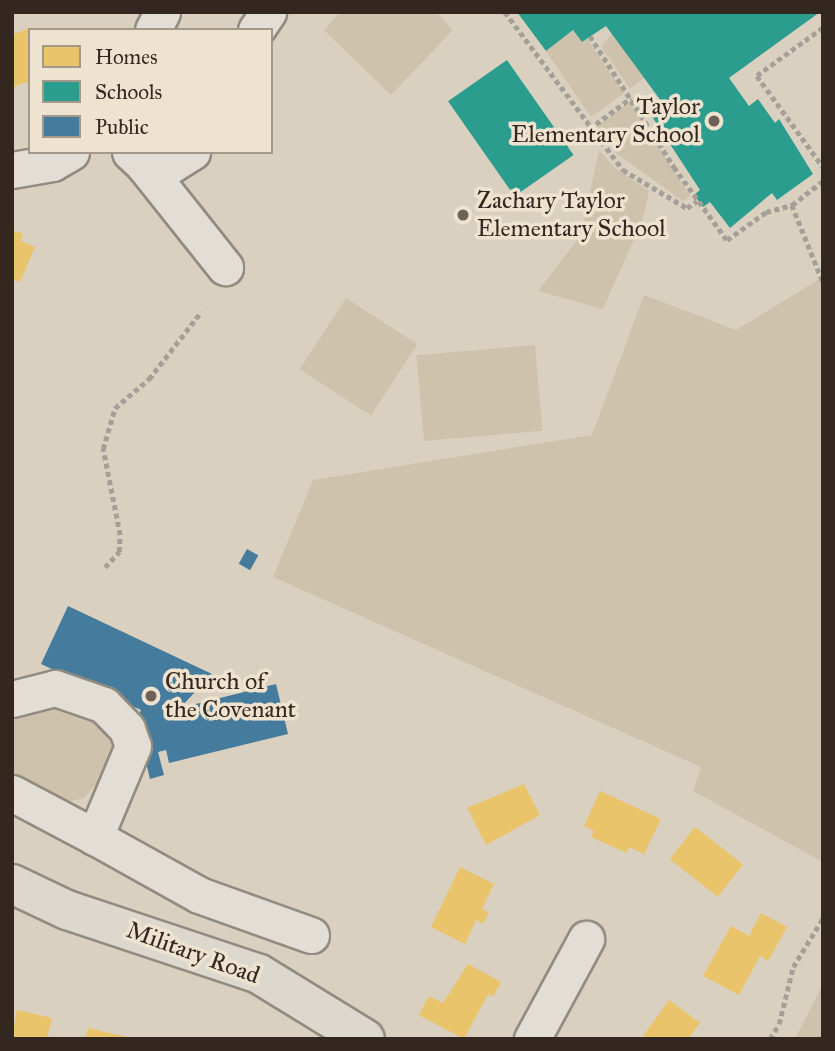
<!DOCTYPE html>
<style>
body{margin:0}
#map{position:relative;width:835px;height:1051px;overflow:hidden;background:#dad0c0;font-family:"IM FELL Great Primer",serif}
div>[style]{position:absolute}
[style*='--x']{left:calc(var(--x)*1px);top:calc(var(--y)*1px);width:calc(var(--w)*1px);rotate:calc(var(--a)*1deg)}
.green>*{inset:0;background:#cfc2ac;transform-origin:0 0}
.homes>*{inset:0;background:#e9c46a;transform-origin:0 0}
.schools>*{inset:0;background:#2a9d8f;transform-origin:0 0}
.public>*{inset:0;background:#457b9d;transform-origin:0 0}
.path>*{height:4.5px;margin-top:-2.25px;transform-origin:0;background:repeating-linear-gradient(90deg,#a4a098 0 5px,transparent 0 8.5px)}
.roads{filter:drop-shadow(2px 0 #928b81) drop-shadow(-2px 0 #928b81) drop-shadow(0 2px #928b81) drop-shadow(0 -2px #928b81)}
.minor>*{height:35px;margin:-17.5px;padding:0 17.5px;transform-origin:17.5px;border-radius:17.5px;background:#e2ded5}
.major>*{height:38px;margin:-19px;padding:0 19px;transform-origin:19px;border-radius:19px;background:#ddd8ce}
.dots>*{width:19px;height:19px;translate:-50% -50%;box-sizing:border-box;border:4px solid #ede3cf;border-radius:50%}
span{translate:-50% -50%;white-space:nowrap;text-align:center;line-height:1.15;-webkit-text-stroke:7px #ede3cf;paint-order:stroke}
.poi-label{font-size:24px;color:#342720}
.right{translate:-100% -50%;text-align:right}
.left{translate:0 -50%;text-align:left}
.street-label{font-size:24px;color:#342720}
.frame{position:absolute;inset:0;border:14px solid #342720;pointer-events:none}
.legend{position:absolute;left:28px;top:28px;width:245px;height:126px;box-sizing:border-box;background:#ede3cf;border:2px solid #a39889;margin:0;padding:9px 12px;list-style:none;font-size:21px;color:#342720}
.legend li{display:flex;align-items:center;gap:14px;height:35px}
.legend b{width:35px;border:2px solid #a39889}
</style>
<div id="map">
<div class="green">
<i style="clip-path:polygon(340px 12px,436px 12px,453px 30px,391px 95px,324px 30px)"></i>
<i style="clip-path:polygon(573px 30px,582px 42px,587px 39px,624px 93px,591px 117px,546px 51px)"></i>
<i style="clip-path:polygon(612px 34px,644px 78px,630px 89px,601px 46px)"></i>
<i style="clip-path:polygon(630px 102px,690px 196px,683px 201px,617px 154px,597px 126px)"></i>
<i style="clip-path:polygon(599px 150px,616px 169px,649px 191px,643px 219px,603px 309px,538px 291px,581px 235px)"></i>
<i style="clip-path:polygon(823px 277px,823px 862px,693px 791px,701px 767px,273px 577px,313px 480px,592px 435px,644px 295px,736px 330px)"></i>
<i style="left:346px;top:298px;width:85px;height:85px;rotate:33deg"></i>
<i style="left:535px;top:345px;width:86px;height:119px;rotate:85deg"></i>
<i style="clip-path:polygon(44px 704px,111px 729px,115px 743px,105px 774px,84px 798px,67px 802px,52px 798px,12px 777px,12px 712px)"></i>
<i style="clip-path:polygon(823px 984px,823px 1039px,795px 1039px,821px 988px)"></i>
</div>
<div class="homes">
<i style="clip-path:polygon(30px 28px,30px 88px,27px 82px,12px 87px,14px 34px)"></i>
<i style="clip-path:polygon(12px 230px,23px 234px,21px 241px,35px 247px,20px 282px,12px 279px)"></i>
<i style="clip-path:polygon(524px 784px,540px 815px,486px 845px,467px 808px)"></i>
<i style="clip-path:polygon(600px 791px,661px 819px,644px 854px,629px 847px,627px 853px,591px 837px,594px 831px,584px 826px)"></i>
<i style="left:695px;top:827px;width:61px;height:41px;rotate:38deg"></i>
<i style="clip-path:polygon(460px 867px,494px 884px,482px 909px,489px 912px,483px 924px,476px 920px,465px 944px,431px 927px)"></i>
<i style="clip-path:polygon(761px 913px,787px 927px,768px 961px,760px 956px,739px 995px,703px 976px,731px 926px,749px 936px)"></i>
<i style="clip-path:polygon(468px 964px,501px 982px,493px 997px,488px 994px,464px 1039px,419px 1015px,429px 996px,443px 1003px)"></i>
<i style="clip-path:polygon(669px 1000px,700px 1023px,688px 1039px,641px 1039px)"></i>
<i style="clip-path:polygon(17px 1010px,52px 1018px,47px 1039px,12px 1039px)"></i>
<i style="clip-path:polygon(88px 1028px,132px 1038px,131px 1039px,85px 1039px)"></i>
</div>
<div class="schools">
<i style="clip-path:polygon(517px 12px,820px 12px,729px 78px,749px 106px,758px 99px,775px 123px,779px 119px,813px 174px,777px 200px,772px 193px,730px 228px,710px 202px,703px 207px,694px 195px,700px 190px,651px 115px,664px 105px,606px 26px,582px 42px,573px 30px,546px 51px)"></i>
<i style="left:507px;top:60px;width:116px;height:72px;rotate:55deg"></i>
</div>
<div class="public">
<i style="left:247px;top:549px;width:13px;height:17px;rotate:29deg"></i>
<i style="clip-path:polygon(68px 606px,212px 674px,180px 708px,276px 684px,288px 734px,169px 763px,166px 750px,158px 752px,164px 775px,150px 779px,136px 721px,141px 710px,41px 664px)"></i>
</div>
<div class="path">
<i style="--x:505;--y:12;--w:197;--a:53.2"></i>
<i style="--x:623;--y:170;--w:74;--a:30.7"></i>
<i style="--x:687;--y:208;--w:12;--a:-35"></i>
<i style="--x:823;--y:28;--w:82;--a:144"></i>
<i style="--x:757;--y:76;--w:112;--a:54"></i>
<i style="--x:590;--y:36;--w:156;--a:57.3"></i>
<i style="--x:674;--y:167;--w:90;--a:54"></i>
<i style="--x:727;--y:240;--w:48;--a:-35.7"></i>
<i style="--x:766;--y:212;--w:27;--a:-15"></i>
<i style="--x:792;--y:205;--w:39;--a:-38"></i>
<i style="--x:589;--y:129;--w:52;--a:-36.4"></i>
<i style="--x:792;--y:205;--w:83;--a:68.1"></i>
<i style="--x:105;--y:567;--w:21;--a:-47"></i>
<i style="--x:119;--y:552;--w:17;--a:-87"></i>
<i style="--x:120;--y:535;--w:88;--a:-101.2"></i>
<i style="--x:103;--y:449;--w:43;--a:-73.7"></i>
<i style="--x:115;--y:408;--w:45;--a:-40.5"></i>
<i style="--x:149;--y:379;--w:85;--a:-52.2"></i>
<i style="--x:770;--y:1039;--w:17;--a:-59"></i>
<i style="--x:779;--y:1024;--w:59;--a:-76.2"></i>
<i style="--x:793;--y:967;--w:57;--a:-58.5"></i>
</div>
<div class="roads">
<div class="minor">
<i style="--x:153;--y:30;--w:20;--a:-63"></i>
<i style="--x:256;--y:30;--w:22;--a:-56"></i>
<i style="--x:130;--y:152;--w:18;--a:43"></i>
<i style="--x:143;--y:164;--w:28;--a:2"></i>
<i style="--x:171;--y:165;--w:25;--a:-32"></i>
<i style="--x:143;--y:164;--w:132;--a:51.5"></i>
<i style="--x:12;--y:170;--w:41;--a:-9.9"></i>
<i style="--x:52;--y:163;--w:22;--a:-30"></i>
<i style="--x:12;--y:699;--w:44;--a:-14.3"></i>
<i style="--x:55;--y:688;--w:52;--a:19.1"></i>
<i style="--x:104;--y:705;--w:33;--a:46"></i>
<i style="--x:127;--y:729;--w:18;--a:71"></i>
<i style="--x:133;--y:746;--w:99;--a:112.7"></i>
<i style="--x:95;--y:837;--w:94;--a:-152.1"></i>
<i style="--x:95;--y:837;--w:119;--a:29.1"></i>
<i style="--x:199;--y:895;--w:119;--a:19.7"></i>
<i style="--x:532;--y:1039;--w:114;--a:-61.6"></i>
</div>
<div class="major">
<i style="--x:12;--y:884;--w:61;--a:25.3"></i>
<i style="--x:67;--y:910;--w:202;--a:18.4"></i>
<i style="--x:259;--y:974;--w:124;--a:31.5"></i>
</div>
</div>
<div class="dots">
<i style="left:714px;top:121px;background:#6e6258"></i>
<i style="left:463px;top:215px;background:#6e6258"></i>
<i style="left:151px;top:696px;background:#6e6258"></i>
</div>
<div class="poi-label">
<span class="right" style="left:700px;top:121px">Taylor<br>Elementary School</span>
<span class="left" style="left:477px;top:215px">Zachary Taylor<br>Elementary School</span>
<span class="left" style="left:165px;top:696px">Church of<br>the Covenant</span>
</div>
<div class="street-label">
<span style="left:193px;top:953px;rotate:20deg">Military Road</span>
</div>
<div class="frame"></div>
<ul class="legend">
<li><b style="height:19px;background:#e9c46a"></b>Homes</li>
<li><b style="height:19px;background:#2a9d8f"></b>Schools</li>
<li><b style="height:19px;background:#457b9d"></b>Public</li>
</ul>
</div>
